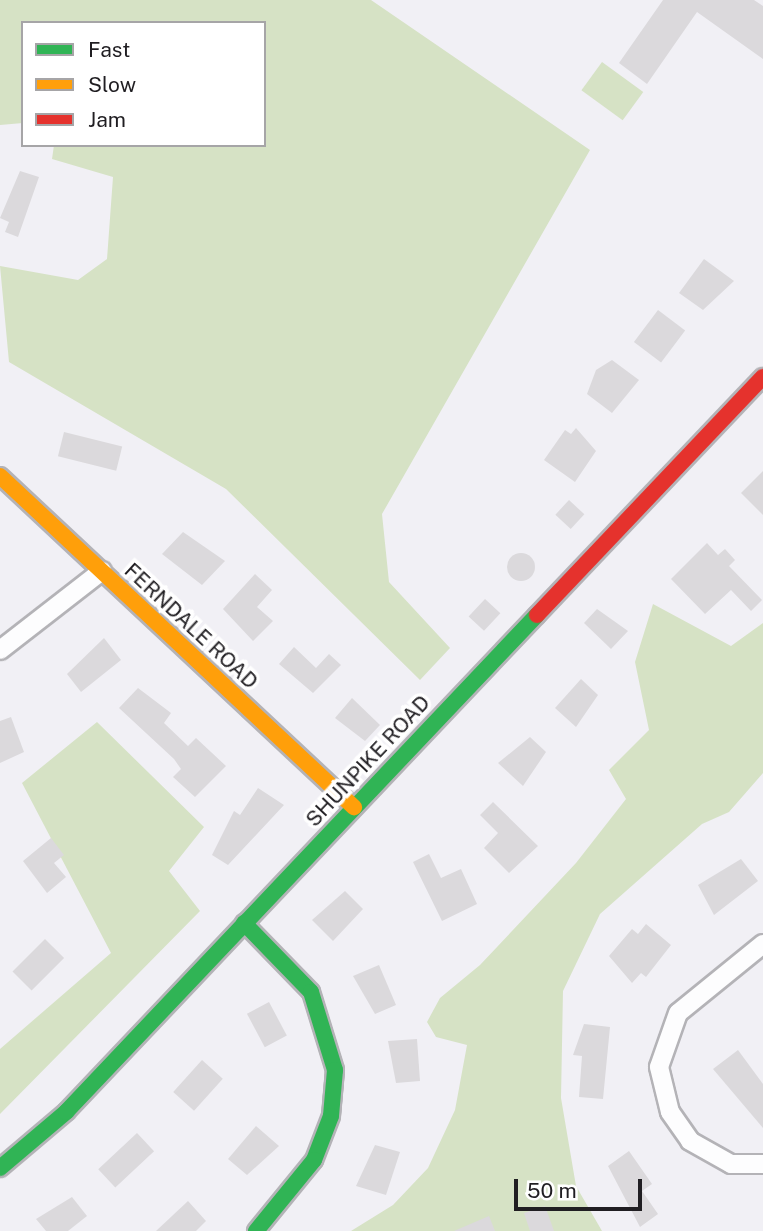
<!DOCTYPE html>
<style>
body{margin:0}
#map{position:relative;width:763px;height:1231px;overflow:hidden;background:#f1f0f5;font-family:"Public Sans",sans-serif}
div>[style]{position:absolute}
[style*='--x']{left:calc(var(--x)*1px);top:calc(var(--y)*1px);width:calc(var(--w)*1px);rotate:calc(var(--a)*1deg)}
.green>*{inset:0;background:#d6e2c5;transform-origin:0 0}
.building>*{inset:0;background:#dbd9dc;transform-origin:0 0}
.round{border-radius:50%}
.roads{filter:drop-shadow(2px 0 #b4b3b7) drop-shadow(-2px 0 #b4b3b7) drop-shadow(0 2px #b4b3b7) drop-shadow(0 -2px #b4b3b7)}
.street>*{height:18px;margin:-9px;padding:0 9px;transform-origin:9px;border-radius:9px;background:#fdfdfe}
.fast>*{height:16px;margin:-8px;padding:0 8px;transform-origin:8px;border-radius:8px;background:#30b455}
.slow>*{height:16px;margin:-8px;padding:0 8px;transform-origin:8px;border-radius:8px;background:#ff9f0a}
.jam>*{height:16px;margin:-8px;padding:0 8px;transform-origin:8px;border-radius:8px;background:#e5322d}
span{translate:-50% -50%;white-space:nowrap;text-align:center;line-height:1.15;-webkit-text-stroke:7px #fff;paint-order:stroke}
.street-label{font-size:21px;color:#201e22}
.legend{position:absolute;left:21px;top:21px;width:245px;height:126px;box-sizing:border-box;background:#fff;border:2px solid #a6a5a7;margin:0;padding:9px 12px;list-style:none;font-size:21px;color:#201e22}
.legend li{display:flex;align-items:center;gap:14px;height:35px}
.legend b{width:35px;border:2px solid #a6a5a7}
.scale{position:absolute;left:514px;top:1179px;width:128px;height:32px;box-sizing:border-box;border:4px solid #201e22;border-top:0;padding-left:9px;font-size:21px;line-height:24px;white-space:nowrap;color:#201e22;-webkit-text-stroke:5px #fff;paint-order:stroke}
</style>
<div id="map">
<div class="green">
<i style="clip-path:polygon(0 0,371px 0,590px 150px,382px 514px,389px 582px,450px 648px,420px 680px,226px 489px,9px 362px,0 266px,78px 280px,107px 259px,113px 177px,52px 159px,54px 145px,264px 145px,264px 23px,23px 23px,23px 123px,0 125px)"></i>
<i style="left:602px;top:62px;width:51px;height:35px;rotate:36deg"></i>
<i style="clip-path:polygon(653px 604px,731px 646px,763px 623px,763px 773px,729px 812px,702px 824px,600px 914px,563px 991px,561px 1098px,576px 1186px,602px 1231px,351px 1231px,393px 1205px,428px 1168px,455px 1110px,467px 1045px,436px 1037px,427px 1022px,440px 998px,480px 965px,576px 863px,626px 799px,609px 770px,649px 730px,635px 662px)"></i>
<i style="clip-path:polygon(97px 722px,204px 827px,169px 871px,200px 911px,0 1114px,0 1049px,111px 953px,22px 783px)"></i>
</div>
<div class="building">
<i style="clip-path:polygon(663px 0,754px 0,763px 6px,763px 59px,697px 12px,647px 84px,619px 63px)"></i>
<i style="clip-path:polygon(20px 171px,39px 177px,18px 237px,5px 232px,9px 222px,0 218px)"></i>
<i style="clip-path:polygon(704px 259px,734px 281px,703px 310px,679px 293px)"></i>
<i style="left:658px;top:310px;width:34px;height:40px;rotate:37deg"></i>
<i style="clip-path:polygon(612px 360px,639px 380px,612px 413px,587px 394px,596px 370px)"></i>
<i style="clip-path:polygon(576px 428px,596px 451px,575px 482px,544px 460px,565px 430px,571px 434px)"></i>
<i style="left:64px;top:432px;width:60px;height:25px;rotate:14deg"></i>
<i style="clip-path:polygon(763px 471px,763px 515px,741px 493px)"></i>
<i style="left:569px;top:500px;width:21px;height:20px;rotate:43deg"></i>
<i style="clip-path:polygon(183px 532px,225px 561px,202px 585px,162px 554px)"></i>
<i style="clip-path:polygon(707px 543px,718px 555px,725px 549px,735px 560px,729px 566px,762px 600px,751px 611px,731px 590px,705px 614px,671px 579px)"></i>
<i class="round" style="left:507px;top:553px;width:28px;height:28px"></i>
<i style="clip-path:polygon(255px 574px,272px 590px,257px 607px,273px 621px,253px 641px,223px 609px)"></i>
<i style="left:485px;top:599px;width:21px;height:24px;rotate:43deg"></i>
<i style="clip-path:polygon(597px 609px,628px 631px,611px 649px,584px 623px)"></i>
<i style="clip-path:polygon(104px 638px,121px 660px,81px 692px,67px 674px)"></i>
<i style="clip-path:polygon(294px 647px,316px 668px,329px 654px,341px 665px,313px 693px,279px 664px)"></i>
<i style="clip-path:polygon(581px 679px,598px 695px,576px 727px,555px 708px)"></i>
<i style="clip-path:polygon(138px 688px,171px 713px,164px 723px,188px 746px,196px 738px,226px 766px,195px 797px,173px 777px,181px 769px,174px 759px,119px 708px)"></i>
<i style="clip-path:polygon(352px 698px,380px 725px,365px 741px,335px 718px)"></i>
<i style="clip-path:polygon(11px 717px,24px 752px,0 763px,0 721px)"></i>
<i style="clip-path:polygon(530px 737px,546px 752px,523px 786px,498px 763px)"></i>
<i style="clip-path:polygon(258px 788px,284px 805px,228px 865px,212px 855px,234px 811px,240px 815px)"></i>
<i style="clip-path:polygon(493px 802px,538px 846px,509px 873px,484px 848px,498px 833px,480px 815px)"></i>
<i style="clip-path:polygon(51px 838px,64px 855px,54px 863px,66px 877px,47px 893px,23px 861px)"></i>
<i style="clip-path:polygon(429px 854px,441px 878px,461px 869px,477px 904px,442px 921px,413px 862px)"></i>
<i style="clip-path:polygon(741px 859px,758px 881px,714px 915px,698px 885px)"></i>
<i style="clip-path:polygon(345px 891px,363px 909px,333px 941px,312px 920px)"></i>
<i style="clip-path:polygon(646px 924px,671px 945px,646px 977px,641px 973px,632px 983px,609px 956px,632px 929px,638px 934px)"></i>
<i style="left:45px;top:939px;width:27px;height:46px;rotate:45deg"></i>
<i style="clip-path:polygon(379px 965px,396px 1005px,375px 1014px,353px 976px)"></i>
<i style="left:269px;top:1002px;width:38px;height:25px;rotate:62deg"></i>
<i style="clip-path:polygon(584px 1024px,610px 1027px,603px 1099px,579px 1097px,582px 1056px,573px 1055px)"></i>
<i style="clip-path:polygon(417px 1039px,420px 1081px,396px 1083px,388px 1041px)"></i>
<i style="clip-path:polygon(738px 1050px,763px 1084px,763px 1128px,713px 1069px)"></i>
<i style="left:202px;top:1060px;width:28px;height:43px;rotate:42deg"></i>
<i style="clip-path:polygon(256px 1126px,279px 1146px,247px 1175px,228px 1159px)"></i>
<i style="left:137px;top:1133px;width:25px;height:53px;rotate:47deg"></i>
<i style="clip-path:polygon(375px 1145px,400px 1152px,386px 1195px,356px 1186px)"></i>
<i style="clip-path:polygon(629px 1151px,652px 1184px,642px 1191px,658px 1214px,640px 1227px,608px 1166px)"></i>
<i style="clip-path:polygon(72px 1197px,87px 1216px,68px 1231px,46px 1231px,36px 1219px)"></i>
<i style="clip-path:polygon(188px 1201px,206px 1221px,196px 1231px,156px 1231px)"></i>
<i style="clip-path:polygon(545px 1206px,554px 1231px,530px 1231px,524px 1213px)"></i>
<i style="clip-path:polygon(489px 1216px,495px 1231px,454px 1231px)"></i>
</div>
<div class="roads">
<div class="street">
<i style="--x:0;--y:650;--w:129;--a:-37.8"></i>
<i style="--x:763;--y:944;--w:109;--a:140.9"></i>
<i style="--x:678;--y:1013;--w:57;--a:109.4"></i>
<i style="--x:659;--y:1067;--w:46;--a:76.3"></i>
<i style="--x:670;--y:1112;--w:35;--a:55"></i>
<i style="--x:690;--y:1141;--w:47;--a:29.3"></i>
<i style="--x:731;--y:1164;--w:32;--a:0"></i>
</div>
<div class="fast">
<i style="--x:244;--y:923;--w:96;--a:45.8"></i>
<i style="--x:311;--y:992;--w:82;--a:72.9"></i>
<i style="--x:335;--y:1070;--w:46;--a:95"></i>
<i style="--x:331;--y:1116;--w:47;--a:111.1"></i>
<i style="--x:314;--y:1160;--w:92;--a:129.2"></i>
<i style="--x:0;--y:1168;--w:87;--a:-40.3"></i>
<i style="--x:66;--y:1112;--w:685;--a:-46.54"></i>
</div>
<div class="slow">
<i style="--x:0;--y:476;--w:485;--a:43.1"></i>
</div>
<div class="jam">
<i style="--x:537;--y:615;--w:328;--a:-46.5"></i>
</div>
</div>
<div class="street-label">
<span style="left:191px;top:626px;rotate:43deg">FERNDALE ROAD</span>
<span style="left:368px;top:761px;rotate:-47deg">SHUNPIKE ROAD</span>
</div>
<ul class="legend">
<li><b style="height:9px;background:#30b455"></b>Fast</li>
<li><b style="height:9px;background:#ff9f0a"></b>Slow</li>
<li><b style="height:9px;background:#e5322d"></b>Jam</li>
</ul>
<div class="scale">50 m</div>
</div>
